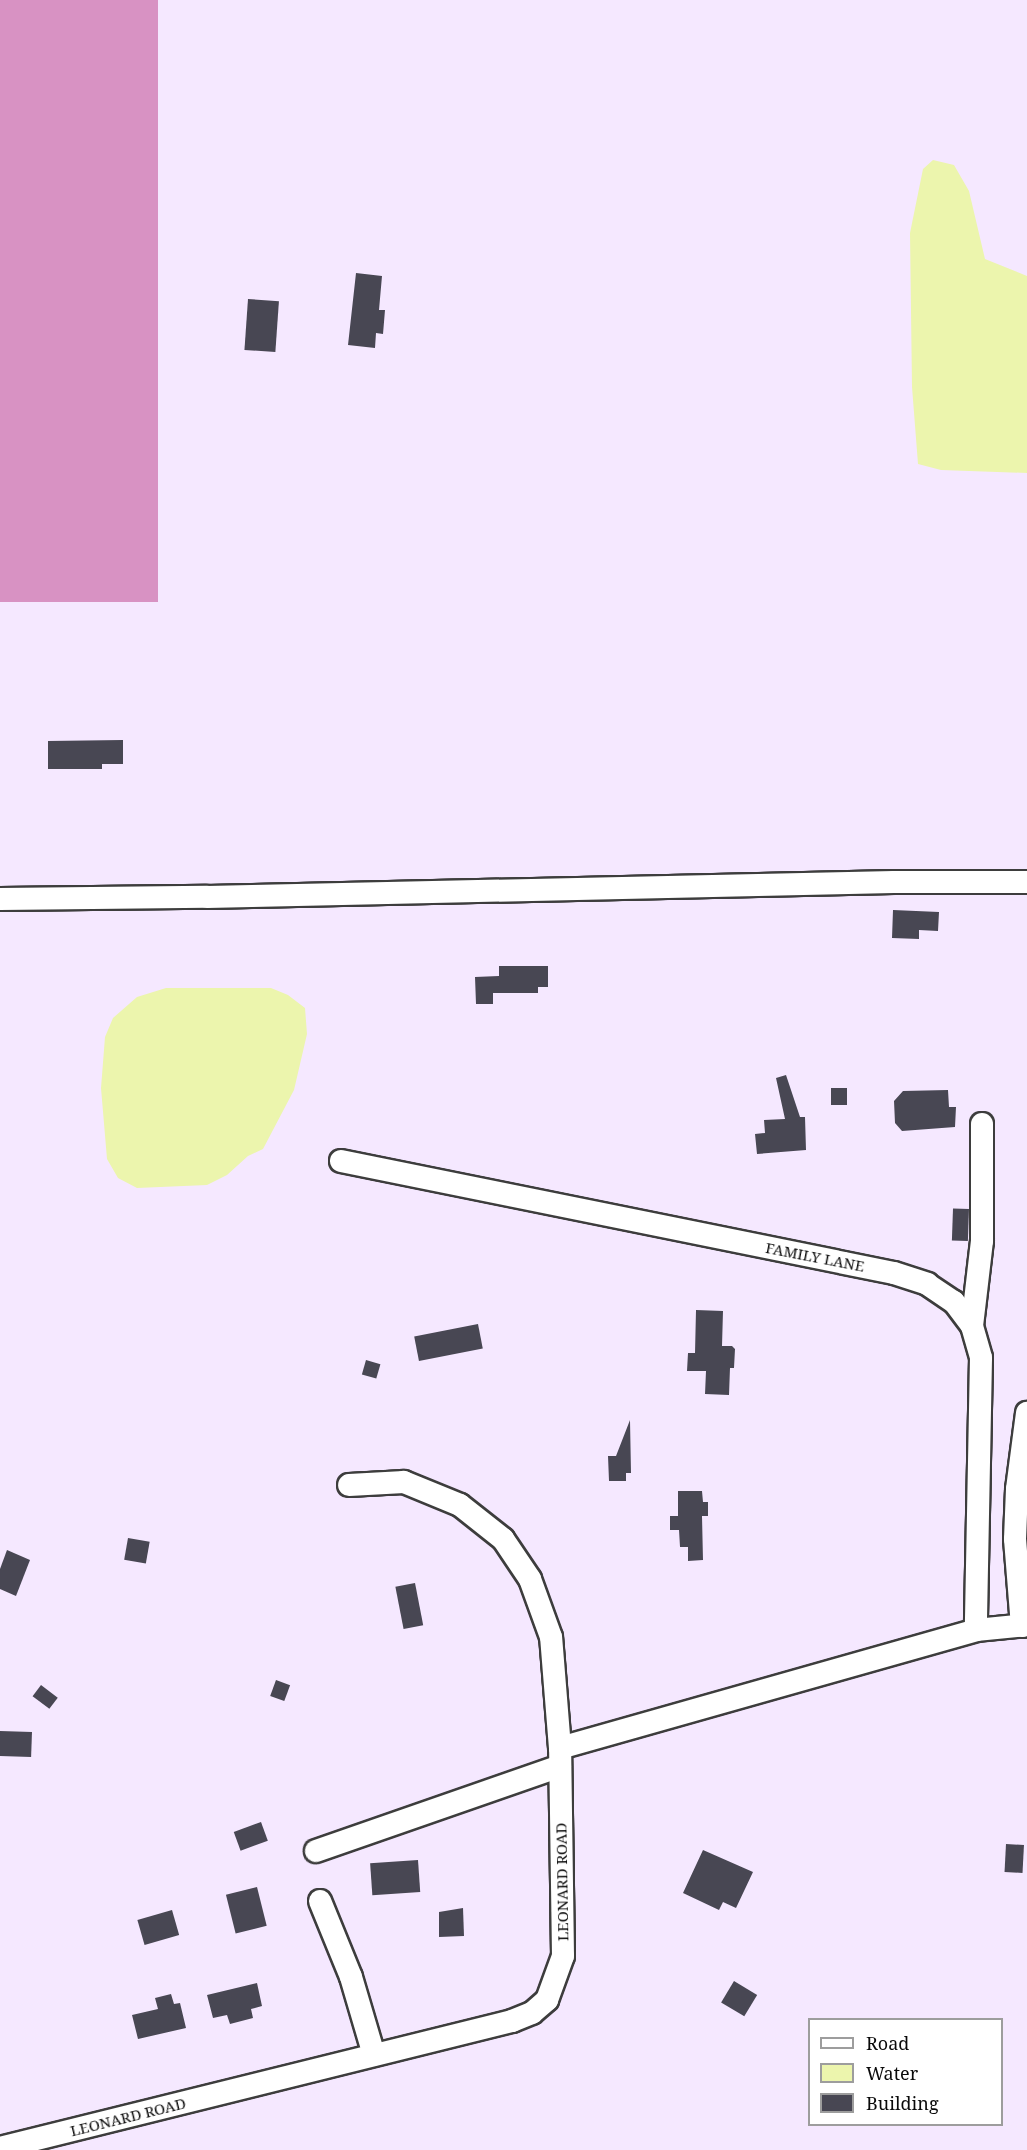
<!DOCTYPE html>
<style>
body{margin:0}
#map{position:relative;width:1027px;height:2150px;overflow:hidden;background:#f5e8ff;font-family:"Noto Serif",serif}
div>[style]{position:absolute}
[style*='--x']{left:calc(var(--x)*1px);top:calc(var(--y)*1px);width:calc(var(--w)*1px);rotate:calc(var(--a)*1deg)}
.forest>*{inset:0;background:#d892c3;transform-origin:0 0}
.water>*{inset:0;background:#ecf5ad}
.building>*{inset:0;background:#484753;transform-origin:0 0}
.roads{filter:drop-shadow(2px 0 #3d3d3d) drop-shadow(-2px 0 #3d3d3d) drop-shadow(0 2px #3d3d3d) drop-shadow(0 -2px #3d3d3d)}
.minor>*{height:22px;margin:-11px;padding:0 11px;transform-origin:11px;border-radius:11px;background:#fff}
span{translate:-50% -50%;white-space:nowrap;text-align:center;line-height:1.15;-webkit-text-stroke:6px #fff;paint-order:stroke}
.street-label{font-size:15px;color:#0a0a0a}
.legend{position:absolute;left:808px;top:2018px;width:195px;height:108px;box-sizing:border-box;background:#fff;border:2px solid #9d9d9d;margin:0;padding:8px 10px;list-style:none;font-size:18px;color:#0a0a0a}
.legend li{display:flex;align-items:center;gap:12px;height:30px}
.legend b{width:30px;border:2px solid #9d9d9d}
</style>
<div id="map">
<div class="forest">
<i style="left:0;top:0;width:158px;height:602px"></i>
</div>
<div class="water">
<i style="clip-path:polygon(933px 160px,954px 165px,969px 191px,985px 259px,1027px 276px,1027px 473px,941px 470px,918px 464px,912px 387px,910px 233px,923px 169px)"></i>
<i style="clip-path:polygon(166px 988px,271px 988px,288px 995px,305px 1008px,307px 1034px,294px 1090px,263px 1149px,248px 1156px,227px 1175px,207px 1185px,137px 1188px,118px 1178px,107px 1159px,101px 1088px,105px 1037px,113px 1018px,137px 997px)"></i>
</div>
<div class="building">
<i style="clip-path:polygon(356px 273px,382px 276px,379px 310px,385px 310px,383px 334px,376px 333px,375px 348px,348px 345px)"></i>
<i style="left:248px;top:299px;width:31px;height:51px;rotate:4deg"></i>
<i style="clip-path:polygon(123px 740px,123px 764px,102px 764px,102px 769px,48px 769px,48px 741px)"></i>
<i style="clip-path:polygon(893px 910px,939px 912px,938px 931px,919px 930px,919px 939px,892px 938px)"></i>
<i style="clip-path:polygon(499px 966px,548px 966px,548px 987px,538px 987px,538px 993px,493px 993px,493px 1004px,476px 1004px,475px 977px,499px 976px)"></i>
<i style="clip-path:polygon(786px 1075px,800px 1117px,805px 1117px,806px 1150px,757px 1154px,755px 1134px,765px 1133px,764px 1120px,785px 1119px,776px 1078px)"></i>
<i style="left:847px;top:1088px;width:17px;height:16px;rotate:90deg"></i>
<i style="clip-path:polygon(948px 1090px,949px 1107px,956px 1107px,955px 1127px,902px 1131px,895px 1123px,894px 1101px,903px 1091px)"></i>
<i style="left:969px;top:1209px;width:32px;height:16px;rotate:92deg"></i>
<i style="clip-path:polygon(696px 1310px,723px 1311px,722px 1346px,732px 1346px,735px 1349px,734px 1368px,730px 1368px,729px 1395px,705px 1394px,706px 1371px,687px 1371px,688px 1353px,695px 1353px)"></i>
<i style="left:478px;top:1324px;width:25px;height:65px;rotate:79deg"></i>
<i style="left:366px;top:1360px;width:15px;height:15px;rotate:16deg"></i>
<i style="clip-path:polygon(630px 1420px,631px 1473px,626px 1473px,626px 1481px,609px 1481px,608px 1456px,616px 1456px)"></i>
<i style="clip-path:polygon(678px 1491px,702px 1491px,703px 1502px,708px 1502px,708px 1516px,702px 1516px,703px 1560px,688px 1561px,688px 1547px,680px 1547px,679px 1530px,670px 1530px,670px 1516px,678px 1516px)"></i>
<i style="left:128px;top:1538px;width:22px;height:22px;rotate:10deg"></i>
<i style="clip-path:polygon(7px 1550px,30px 1560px,16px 1596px,0 1589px,0 1569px)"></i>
<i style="left:415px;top:1583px;width:43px;height:20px;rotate:79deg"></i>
<i style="left:276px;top:1680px;width:15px;height:17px;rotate:20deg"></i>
<i style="left:41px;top:1685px;width:21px;height:14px;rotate:37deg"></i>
<i style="left:0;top:1731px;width:32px;height:25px;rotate:2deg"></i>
<i style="left:261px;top:1822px;width:20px;height:29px;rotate:70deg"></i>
<i style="left:1006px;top:1844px;width:18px;height:28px;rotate:3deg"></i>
<i style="clip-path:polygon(703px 1850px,753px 1872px,736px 1908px,723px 1902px,719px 1910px,683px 1893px)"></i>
<i style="left:418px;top:1860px;width:32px;height:48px;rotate:86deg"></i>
<i style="left:257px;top:1887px;width:40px;height:32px;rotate:76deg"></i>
<i style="clip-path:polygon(463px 1908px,464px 1936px,439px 1937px,439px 1912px)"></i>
<i style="left:172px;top:1910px;width:26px;height:36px;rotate:74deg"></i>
<i style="left:734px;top:1981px;width:27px;height:25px;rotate:31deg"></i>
<i style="clip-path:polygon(257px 1983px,262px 2006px,251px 2009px,253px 2018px,230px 2024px,227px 2015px,213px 2018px,207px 1995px)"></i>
<i style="clip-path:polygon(171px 1994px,174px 2004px,180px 2003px,186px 2028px,138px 2039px,132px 2015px,158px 2009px,155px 1998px)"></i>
</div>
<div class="roads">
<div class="minor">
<i style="--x:0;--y:899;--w:207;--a:-0.6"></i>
<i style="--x:207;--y:897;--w:687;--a:-1.25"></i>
<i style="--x:894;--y:882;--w:133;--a:0"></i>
<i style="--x:341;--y:1161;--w:564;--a:11.45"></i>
<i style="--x:894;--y:1273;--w:35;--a:18"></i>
<i style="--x:927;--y:1284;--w:32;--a:34"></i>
<i style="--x:954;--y:1302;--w:30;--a:53"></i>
<i style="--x:972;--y:1326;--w:33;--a:74"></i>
<i style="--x:981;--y:1358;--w:272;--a:91.1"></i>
<i style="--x:972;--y:1326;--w:86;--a:-83.3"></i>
<i style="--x:982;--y:1241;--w:117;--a:-90"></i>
<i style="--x:1022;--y:1626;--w:87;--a:-94.6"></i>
<i style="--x:1015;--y:1539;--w:50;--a:-87.7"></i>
<i style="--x:1017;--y:1489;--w:77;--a:-82.5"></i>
<i style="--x:560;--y:1748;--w:432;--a:-15.8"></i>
<i style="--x:976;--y:1630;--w:51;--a:-5.6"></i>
<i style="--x:316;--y:1851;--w:258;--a:-19.2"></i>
<i style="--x:320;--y:1901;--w:82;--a:67.8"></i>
<i style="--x:351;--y:1977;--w:81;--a:73.6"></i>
<i style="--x:0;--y:2148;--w:528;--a:-13.93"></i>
<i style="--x:512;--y:2021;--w:22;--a:-22"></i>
<i style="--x:532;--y:2013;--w:20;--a:-41"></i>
<i style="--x:547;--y:2000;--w:47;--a:-70"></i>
<i style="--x:563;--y:1956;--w:208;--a:-90.8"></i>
<i style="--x:560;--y:1748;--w:111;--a:-94.6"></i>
<i style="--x:551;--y:1637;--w:62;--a:-109.9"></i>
<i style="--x:530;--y:1579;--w:48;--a:-124"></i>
<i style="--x:503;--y:1539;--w:55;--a:-141.7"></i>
<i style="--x:460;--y:1505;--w:61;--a:-157.7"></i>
<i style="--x:404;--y:1482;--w:55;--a:176.9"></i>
</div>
</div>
<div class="street-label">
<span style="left:815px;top:1257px;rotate:11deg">FAMILY LANE</span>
<span style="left:562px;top:1882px;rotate:-91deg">LEONARD ROAD</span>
<span style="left:128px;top:2117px;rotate:-14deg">LEONARD ROAD</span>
</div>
<ul class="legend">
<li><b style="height:8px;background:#fff"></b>Road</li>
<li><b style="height:16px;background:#ecf5ad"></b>Water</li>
<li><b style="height:16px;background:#484753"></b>Building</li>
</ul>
</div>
